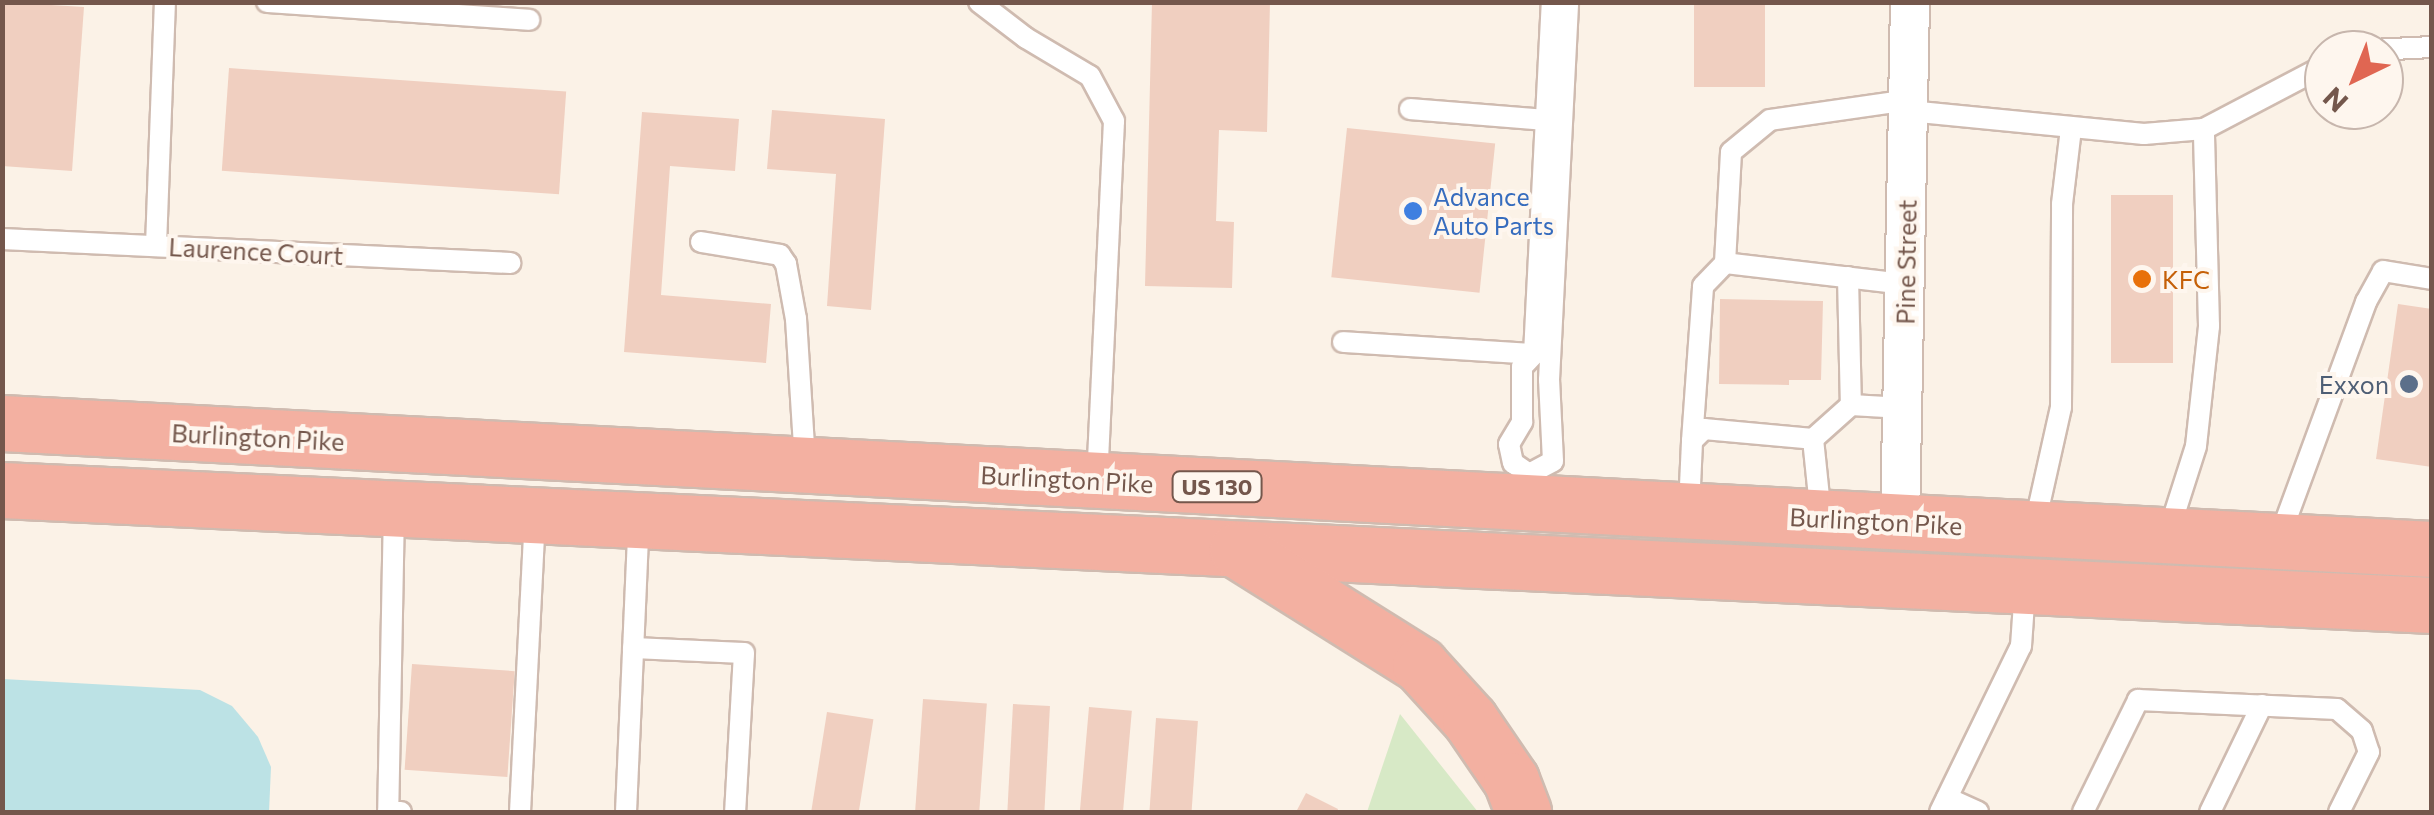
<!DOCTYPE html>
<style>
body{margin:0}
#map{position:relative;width:2434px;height:815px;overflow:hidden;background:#fbf2e7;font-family:Commissioner,sans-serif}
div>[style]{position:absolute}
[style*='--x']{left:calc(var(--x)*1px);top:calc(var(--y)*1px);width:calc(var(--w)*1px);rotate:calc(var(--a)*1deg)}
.green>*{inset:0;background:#d7e9c6}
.water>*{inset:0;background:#bce2e5}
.building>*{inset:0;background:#f0cfc0;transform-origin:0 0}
.roads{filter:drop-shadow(2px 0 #cfbbb0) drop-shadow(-2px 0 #cfbbb0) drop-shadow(0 2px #cfbbb0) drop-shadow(0 -2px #cfbbb0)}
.lane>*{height:20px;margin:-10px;padding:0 10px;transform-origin:10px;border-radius:10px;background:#fff}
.street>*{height:38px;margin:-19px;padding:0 19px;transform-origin:19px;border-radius:19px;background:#fff}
.highway>*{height:55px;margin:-27.5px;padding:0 27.5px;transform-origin:27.5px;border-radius:27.5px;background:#f3b0a1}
.dots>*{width:28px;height:28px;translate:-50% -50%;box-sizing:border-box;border:5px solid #fef6ee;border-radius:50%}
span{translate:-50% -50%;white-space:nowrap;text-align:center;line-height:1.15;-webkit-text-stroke:8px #fef6ee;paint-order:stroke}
.shield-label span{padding:2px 8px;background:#fef6ee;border:2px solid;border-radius:8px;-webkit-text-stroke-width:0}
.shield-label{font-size:22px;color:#74574c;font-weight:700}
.shop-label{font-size:25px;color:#366cbe}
.left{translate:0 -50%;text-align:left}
.street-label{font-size:25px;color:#74574c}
.food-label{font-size:25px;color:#c56008}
.service-label{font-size:25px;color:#4e5e75}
.right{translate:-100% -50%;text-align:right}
.frame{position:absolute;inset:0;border:5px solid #74574c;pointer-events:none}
.north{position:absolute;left:2304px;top:30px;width:100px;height:100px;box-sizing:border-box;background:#fef6ee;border:2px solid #c7b6ad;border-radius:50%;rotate:223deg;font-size:28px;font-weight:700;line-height:40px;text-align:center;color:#74574c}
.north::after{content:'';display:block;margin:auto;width:35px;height:45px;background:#e06652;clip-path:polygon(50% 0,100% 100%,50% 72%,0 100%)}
</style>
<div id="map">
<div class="green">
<i style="clip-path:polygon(1400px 714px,1478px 812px,1367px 812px)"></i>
</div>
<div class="water">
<i style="clip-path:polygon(3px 679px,200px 690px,232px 706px,258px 737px,271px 767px,269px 812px,3px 812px)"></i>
</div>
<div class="building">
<i style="clip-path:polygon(2px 2px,84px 7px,72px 171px,2px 166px)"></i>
<i style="clip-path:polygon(1152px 2px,1270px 2px,1267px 132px,1219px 130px,1216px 221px,1234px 222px,1232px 288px,1145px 286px)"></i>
<i style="left:1694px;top:2px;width:71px;height:85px"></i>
<i style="left:229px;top:68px;width:338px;height:103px;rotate:4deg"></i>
<i style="clip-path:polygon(772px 110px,885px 119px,871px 310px,827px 306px,836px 174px,767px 169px)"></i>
<i style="clip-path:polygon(642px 112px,739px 119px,735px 171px,670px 166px,661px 295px,771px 304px,766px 363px,624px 352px)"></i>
<i style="left:1347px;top:128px;width:149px;height:150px;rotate:6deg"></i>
<i style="left:2111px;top:195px;width:62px;height:168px"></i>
<i style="clip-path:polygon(1720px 299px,1823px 301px,1821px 380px,1789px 380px,1789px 385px,1719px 384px)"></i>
<i style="clip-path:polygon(2398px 304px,2432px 309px,2432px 467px,2376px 459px)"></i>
<i style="left:412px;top:664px;width:103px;height:106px;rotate:4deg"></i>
<i style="left:923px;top:699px;width:64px;height:113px;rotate:4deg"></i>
<i style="left:1013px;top:704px;width:37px;height:108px;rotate:3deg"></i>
<i style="left:1089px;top:707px;width:43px;height:105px;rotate:5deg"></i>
<i style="left:827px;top:712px;width:47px;height:101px;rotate:9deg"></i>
<i style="left:1156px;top:718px;width:42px;height:94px;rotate:4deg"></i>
<i style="clip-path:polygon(1306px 793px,1338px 809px,1337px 812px,1296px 812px)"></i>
</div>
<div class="roads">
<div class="lane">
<i style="--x:267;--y:2;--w:263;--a:3.9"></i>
<i style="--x:979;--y:2;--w:59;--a:37.5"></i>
<i style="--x:1026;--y:38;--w:74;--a:30.7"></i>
<i style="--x:1090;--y:76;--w:51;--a:61.9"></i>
<i style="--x:1114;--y:121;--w:358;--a:92.7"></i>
<i style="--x:2373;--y:50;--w:59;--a:-2.9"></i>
<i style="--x:1410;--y:109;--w:136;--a:4.6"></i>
<i style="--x:1909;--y:111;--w:236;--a:5.6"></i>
<i style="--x:2144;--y:134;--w:60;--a:-4.8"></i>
<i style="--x:2204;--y:129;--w:136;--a:-27.7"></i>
<i style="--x:2;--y:239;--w:509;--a:2.7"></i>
<i style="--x:701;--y:242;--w:80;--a:9.3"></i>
<i style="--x:780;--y:255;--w:11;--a:56"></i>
<i style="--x:786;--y:264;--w:56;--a:79.7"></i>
<i style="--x:796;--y:319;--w:145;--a:86.4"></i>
<i style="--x:156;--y:246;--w:244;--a:-87.9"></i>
<i style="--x:1725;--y:263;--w:111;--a:-86.9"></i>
<i style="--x:1731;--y:152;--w:50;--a:-39.4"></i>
<i style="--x:1770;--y:120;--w:140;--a:-8.2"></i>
<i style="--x:1848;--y:277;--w:128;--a:88.7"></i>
<i style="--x:1343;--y:342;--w:191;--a:3.6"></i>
<i style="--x:1813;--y:439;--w:51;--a:-41.8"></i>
<i style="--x:1851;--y:405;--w:52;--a:3.3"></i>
<i style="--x:1692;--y:441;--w:155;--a:-85.9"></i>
<i style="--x:1703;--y:286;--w:32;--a:-46"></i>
<i style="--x:1725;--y:263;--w:180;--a:6.7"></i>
<i style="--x:1529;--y:474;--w:19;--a:-145"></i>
<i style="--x:1513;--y:463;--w:19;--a:-102"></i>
<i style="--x:1509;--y:444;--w:26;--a:-59"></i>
<i style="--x:1522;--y:422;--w:55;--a:-90"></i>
<i style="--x:1522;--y:367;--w:18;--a:-47"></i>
<i style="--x:1534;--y:354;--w:352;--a:-87.1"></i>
<i style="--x:1529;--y:474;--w:27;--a:-28"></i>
<i style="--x:1553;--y:461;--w:81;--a:-92.8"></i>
<i style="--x:1549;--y:380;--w:378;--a:-87.1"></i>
<i style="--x:1689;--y:508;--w:67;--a:-87.4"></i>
<i style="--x:1692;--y:441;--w:17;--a:-45"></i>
<i style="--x:1704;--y:429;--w:109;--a:5.2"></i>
<i style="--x:1813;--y:439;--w:77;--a:84.1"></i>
<i style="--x:394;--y:509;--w:303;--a:91.1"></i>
<i style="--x:388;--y:812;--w:13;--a:0"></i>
<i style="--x:2034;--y:528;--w:124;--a:-77.4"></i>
<i style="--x:2061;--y:407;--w:203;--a:-89.7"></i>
<i style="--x:2062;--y:204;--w:77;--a:-83.2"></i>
<i style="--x:2168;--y:534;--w:92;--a:-72.3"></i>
<i style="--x:2196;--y:446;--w:121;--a:-83.8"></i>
<i style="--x:2209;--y:326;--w:197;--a:-91.5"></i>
<i style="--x:2280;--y:536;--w:249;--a:-69.8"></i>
<i style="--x:2366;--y:302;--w:35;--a:-61"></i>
<i style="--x:2383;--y:271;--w:50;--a:9.3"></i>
<i style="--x:633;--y:648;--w:111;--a:2.6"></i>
<i style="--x:744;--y:653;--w:159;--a:93.2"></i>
<i style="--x:1947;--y:798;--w:34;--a:24"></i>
<i style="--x:520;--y:812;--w:297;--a:-87.1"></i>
<i style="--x:626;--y:812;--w:292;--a:-87.5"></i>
<i style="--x:1940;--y:812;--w:185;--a:-64"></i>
<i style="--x:2021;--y:646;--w:57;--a:-86"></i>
<i style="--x:2083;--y:812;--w:125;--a:-63.8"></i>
<i style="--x:2138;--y:700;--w:199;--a:2.6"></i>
<i style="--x:2337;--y:709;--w:33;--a:41"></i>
<i style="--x:2362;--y:731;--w:22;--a:72"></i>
<i style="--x:2369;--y:752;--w:67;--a:116.6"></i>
<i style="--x:2210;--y:812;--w:119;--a:-64.1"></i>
</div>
<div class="street">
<i style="--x:1900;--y:522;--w:520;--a:-88.9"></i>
</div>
<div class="highway">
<i style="--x:2;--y:423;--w:2433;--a:2.97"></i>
<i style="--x:2;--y:490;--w:2433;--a:2.71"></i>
<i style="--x:1237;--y:550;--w:216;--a:32.1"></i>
<i style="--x:1420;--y:665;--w:74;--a:47.7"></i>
<i style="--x:1470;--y:720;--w:73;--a:55.7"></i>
<i style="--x:1511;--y:780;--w:34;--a:69"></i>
</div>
</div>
<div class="dots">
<i style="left:1413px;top:211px;background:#3f7fe0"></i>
<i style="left:2142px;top:279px;background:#e8710a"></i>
<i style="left:2409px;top:384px;background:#5c6f8a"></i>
</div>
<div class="shield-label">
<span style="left:1217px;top:487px">US 130</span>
</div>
<div class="shop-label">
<span class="left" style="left:1433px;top:211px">Advance<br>Auto Parts</span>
</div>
<div class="street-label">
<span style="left:256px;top:251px;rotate:3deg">Laurence Court</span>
<span style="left:1906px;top:262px;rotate:-89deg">Pine Street</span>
<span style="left:258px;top:437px;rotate:3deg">Burlington Pike</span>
<span style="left:1067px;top:479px;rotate:3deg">Burlington Pike</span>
<span style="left:1876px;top:521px;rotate:3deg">Burlington Pike</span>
</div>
<div class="food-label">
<span class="left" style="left:2162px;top:279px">KFC</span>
</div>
<div class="service-label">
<span class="right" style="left:2389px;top:384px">Exxon</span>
</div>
<div class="frame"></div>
<div class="north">N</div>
</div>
